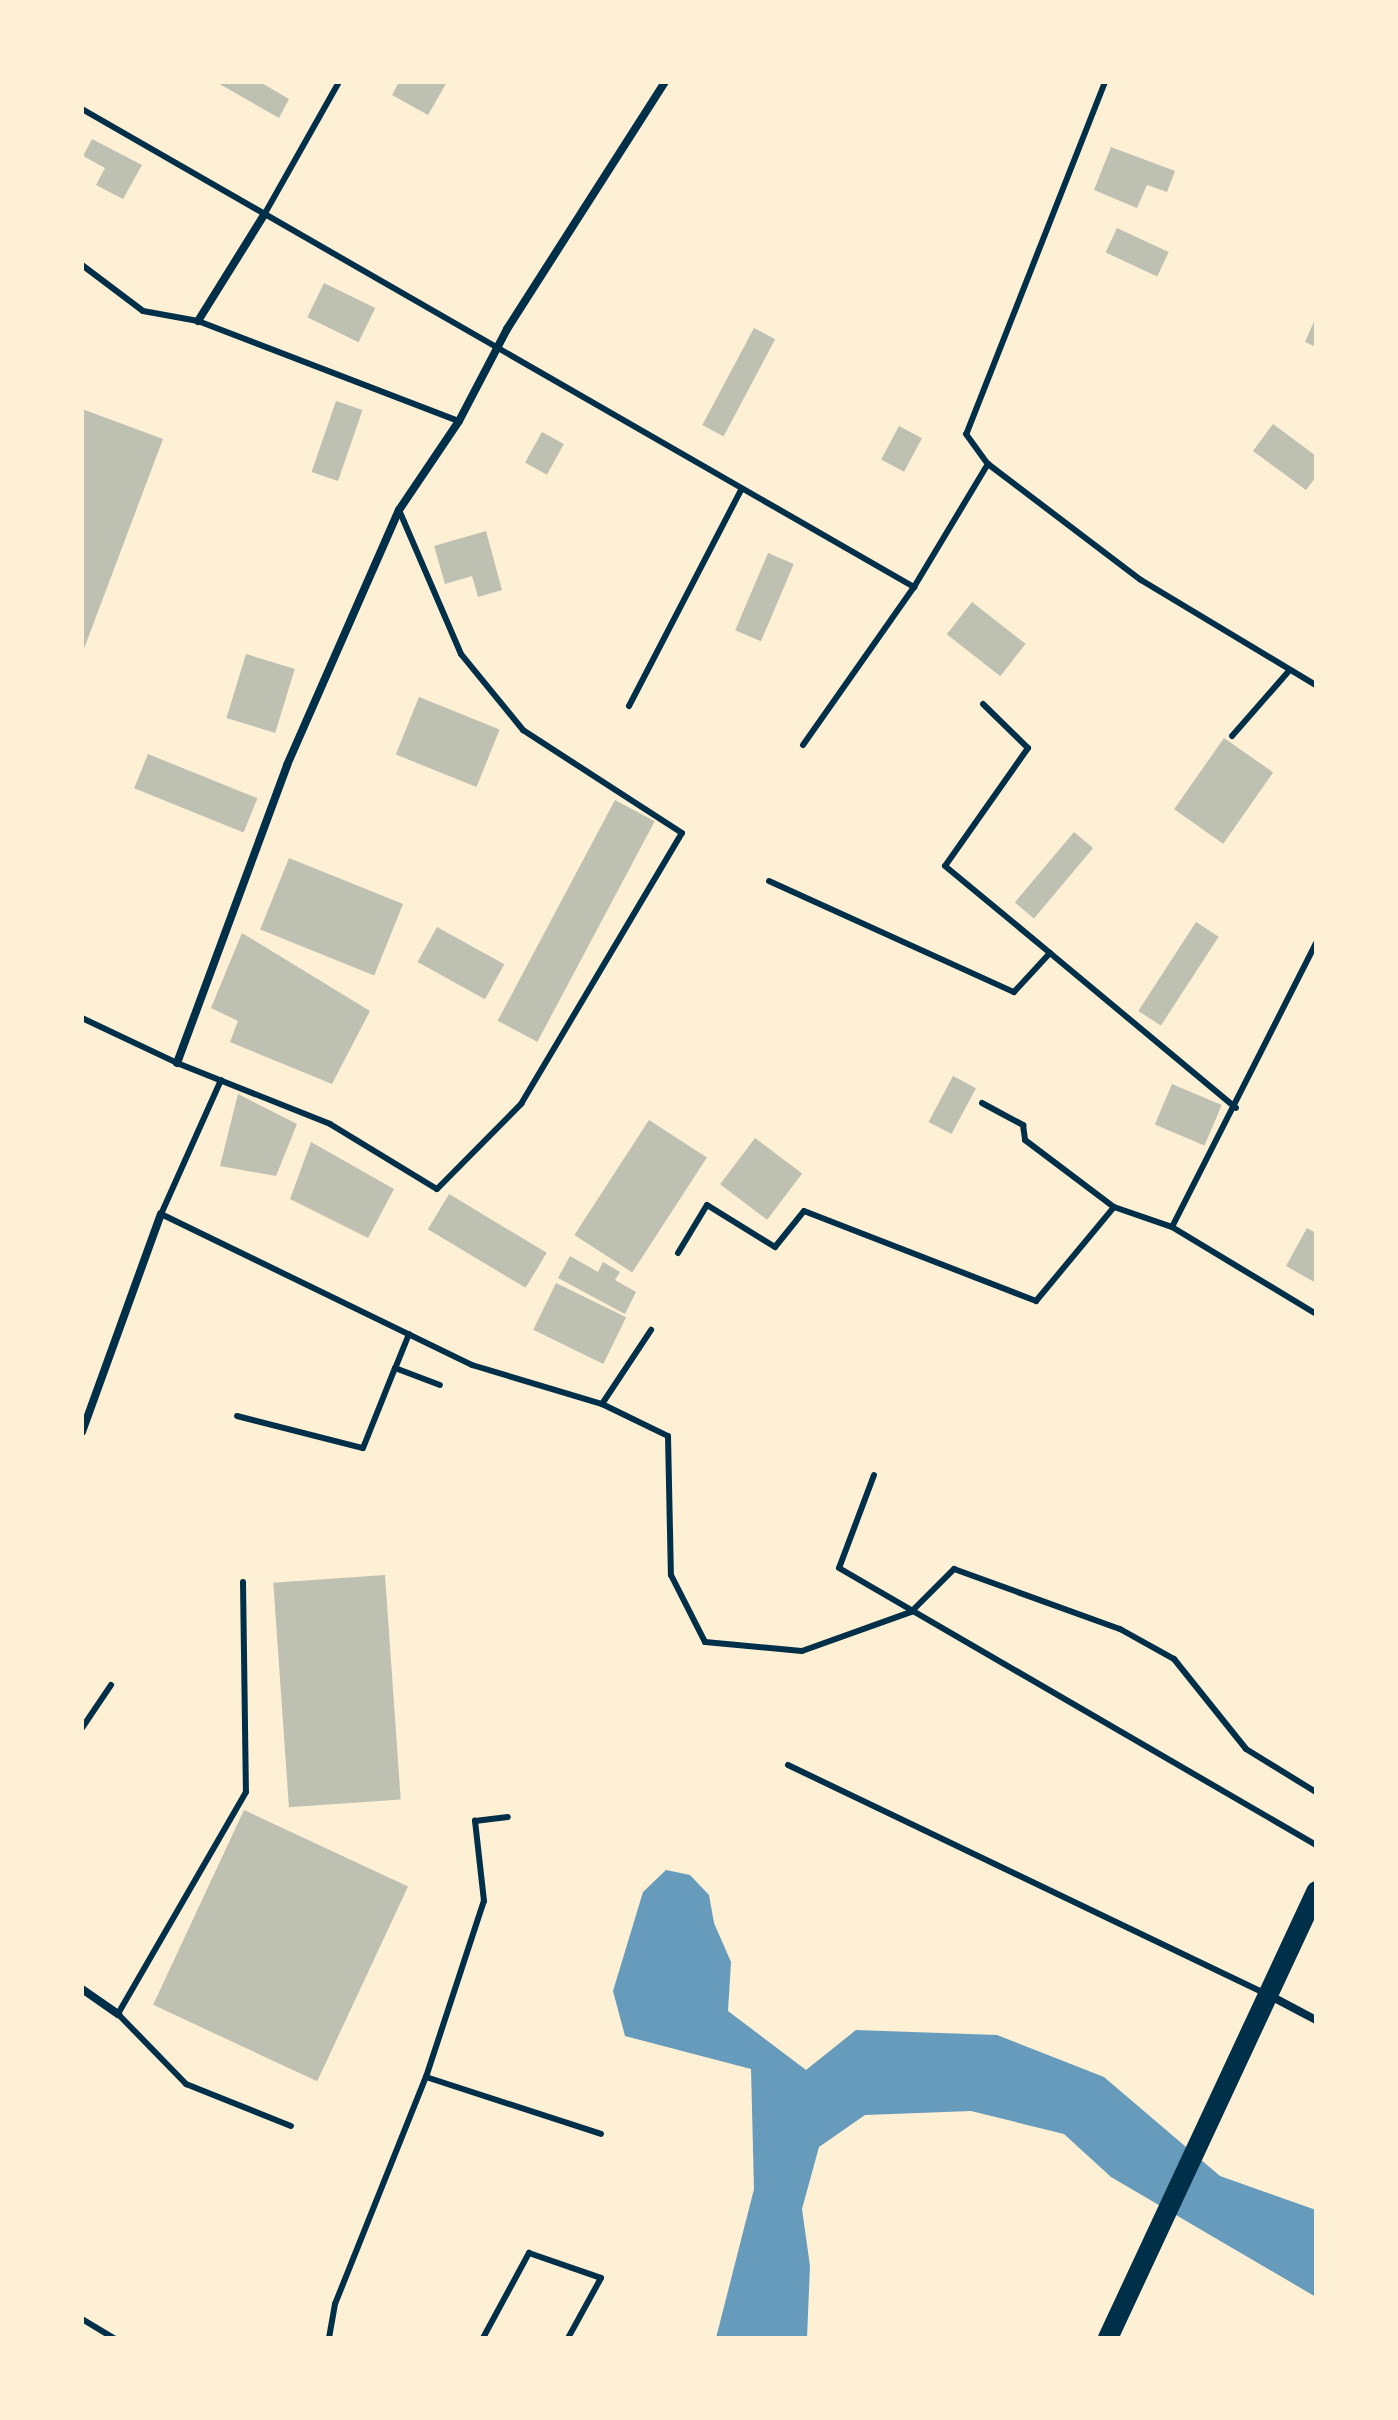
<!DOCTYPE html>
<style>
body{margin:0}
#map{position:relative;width:1398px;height:2420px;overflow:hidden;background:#fdf0d5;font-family:"Exo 2",sans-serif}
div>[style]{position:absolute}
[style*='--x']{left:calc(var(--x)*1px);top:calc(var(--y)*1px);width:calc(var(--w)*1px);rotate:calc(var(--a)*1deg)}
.water>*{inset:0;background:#669bbc}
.building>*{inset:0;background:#bec0b2;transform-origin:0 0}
.service>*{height:6px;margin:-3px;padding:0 3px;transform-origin:3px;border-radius:3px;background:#003049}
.minor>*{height:8px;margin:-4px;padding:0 4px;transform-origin:4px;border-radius:4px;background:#003049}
.primary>*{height:20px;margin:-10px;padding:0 10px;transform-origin:10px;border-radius:10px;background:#003049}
span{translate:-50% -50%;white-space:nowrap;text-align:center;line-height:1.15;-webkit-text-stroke:6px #fdf0d5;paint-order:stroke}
.frame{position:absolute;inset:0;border:84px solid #fdf0d5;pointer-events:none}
</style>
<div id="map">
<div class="water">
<i style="clip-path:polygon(666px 1870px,690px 1875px,709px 1895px,714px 1923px,731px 1962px,728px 2011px,806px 2070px,856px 2030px,997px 2035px,1104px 2077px,1220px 2176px,1316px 2210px,1316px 2297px,1111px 2177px,1064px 2134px,971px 2111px,865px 2115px,819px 2147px,802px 2209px,810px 2266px,807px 2338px,716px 2338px,754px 2189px,751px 2069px,625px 2036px,613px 1991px,643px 1892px)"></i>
</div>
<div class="building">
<i style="clip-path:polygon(216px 82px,260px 82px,289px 99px,279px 118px)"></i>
<i style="clip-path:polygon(399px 82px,447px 82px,428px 115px,392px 95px)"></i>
<i style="clip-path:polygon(92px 139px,142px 165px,123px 199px,96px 185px,105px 168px,83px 156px)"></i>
<i style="clip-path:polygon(1111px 147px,1175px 171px,1167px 192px,1147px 185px,1137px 208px,1094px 190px)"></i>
<i style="left:1117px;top:228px;width:57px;height:27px;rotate:25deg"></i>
<i style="left:324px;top:283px;width:57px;height:38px;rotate:26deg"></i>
<i style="clip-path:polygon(1316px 317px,1316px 347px,1305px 342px)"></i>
<i style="left:754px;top:328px;width:24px;height:110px;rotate:28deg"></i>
<i style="left:336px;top:401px;width:28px;height:75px;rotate:19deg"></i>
<i style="clip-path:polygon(82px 409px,163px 439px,82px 654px)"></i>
<i style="clip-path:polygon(1273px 424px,1316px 456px,1316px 477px,1306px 490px,1253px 451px)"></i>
<i style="left:899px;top:426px;width:26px;height:38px;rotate:28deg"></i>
<i style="left:542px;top:432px;width:25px;height:35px;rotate:29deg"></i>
<i style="clip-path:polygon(486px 531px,502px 590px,478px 597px,472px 576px,445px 584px,434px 546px)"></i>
<i style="left:768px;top:553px;width:28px;height:84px;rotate:23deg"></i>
<i style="left:972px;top:602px;width:68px;height:41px;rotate:38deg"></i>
<i style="left:246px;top:654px;width:51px;height:67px;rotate:17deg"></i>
<i style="left:419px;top:697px;width:87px;height:62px;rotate:22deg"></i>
<i style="left:1224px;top:738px;width:60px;height:87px;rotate:35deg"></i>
<i style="left:148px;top:754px;width:118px;height:37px;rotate:22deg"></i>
<i style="left:615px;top:800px;width:45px;height:250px;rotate:28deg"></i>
<i style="left:1074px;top:832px;width:25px;height:92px;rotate:40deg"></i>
<i style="left:289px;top:858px;width:123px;height:77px;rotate:22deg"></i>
<i style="left:1196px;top:922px;width:27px;height:106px;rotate:33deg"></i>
<i style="left:437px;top:927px;width:77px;height:40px;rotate:29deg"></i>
<i style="clip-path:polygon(242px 933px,370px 1011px,332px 1084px,230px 1042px,238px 1021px,211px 1008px)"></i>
<i style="left:953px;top:1076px;width:26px;height:52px;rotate:28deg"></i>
<i style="left:1172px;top:1084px;width:54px;height:44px;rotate:23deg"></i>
<i style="clip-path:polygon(238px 1094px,297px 1124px,276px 1176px,220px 1166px)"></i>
<i style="left:649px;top:1120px;width:69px;height:137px;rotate:33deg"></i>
<i style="left:755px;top:1138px;width:59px;height:58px;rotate:37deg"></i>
<i style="clip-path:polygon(311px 1142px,394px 1189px,368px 1238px,290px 1199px)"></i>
<i style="left:449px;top:1194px;width:114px;height:41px;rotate:31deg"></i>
<i style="clip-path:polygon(1307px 1228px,1316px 1233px,1316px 1283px,1286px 1266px)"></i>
<i style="clip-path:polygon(570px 1256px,598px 1272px,603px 1262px,620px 1272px,615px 1280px,636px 1292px,625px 1314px,558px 1278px)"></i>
<i style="left:556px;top:1283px;width:78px;height:52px;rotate:26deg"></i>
<i style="left:385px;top:1575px;width:225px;height:112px;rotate:86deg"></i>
<i style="left:244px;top:1810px;width:181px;height:215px;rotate:25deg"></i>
</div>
<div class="service">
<i style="--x:1105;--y:82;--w:378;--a:111.5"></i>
<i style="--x:966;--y:434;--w:37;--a:54"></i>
<i style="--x:988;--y:464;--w:192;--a:37.2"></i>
<i style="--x:1141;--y:580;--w:204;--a:31"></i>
<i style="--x:82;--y:109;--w:960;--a:29.88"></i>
<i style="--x:264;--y:215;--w:153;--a:-60.6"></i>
<i style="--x:82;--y:265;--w:76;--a:37"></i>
<i style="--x:143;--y:311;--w:56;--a:10.3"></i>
<i style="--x:198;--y:321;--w:280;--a:21"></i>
<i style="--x:983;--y:704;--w:63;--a:44.4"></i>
<i style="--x:1028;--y:748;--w:144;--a:125.1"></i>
<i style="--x:945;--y:866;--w:136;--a:39.6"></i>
<i style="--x:629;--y:706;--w:243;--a:-62.6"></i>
<i style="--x:1232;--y:736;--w:85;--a:-48.8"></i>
<i style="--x:803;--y:745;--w:193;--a:-54.9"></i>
<i style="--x:914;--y:587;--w:144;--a:-59"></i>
<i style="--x:769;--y:881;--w:269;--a:24.4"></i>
<i style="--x:1014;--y:992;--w:53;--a:-47.3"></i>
<i style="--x:1050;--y:953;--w:242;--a:39.8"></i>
<i style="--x:82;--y:1018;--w:105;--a:25.3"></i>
<i style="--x:177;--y:1063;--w:165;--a:21.7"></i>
<i style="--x:330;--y:1124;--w:125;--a:31.3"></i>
<i style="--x:437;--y:1189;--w:120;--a:-45.3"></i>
<i style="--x:521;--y:1104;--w:315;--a:-59.3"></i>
<i style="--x:682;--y:833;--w:189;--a:-147.1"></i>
<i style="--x:523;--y:730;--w:98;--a:-129.2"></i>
<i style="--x:461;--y:654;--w:157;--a:-113.3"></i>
<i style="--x:221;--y:1080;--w:147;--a:114.1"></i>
<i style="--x:161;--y:1214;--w:346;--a:25.9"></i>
<i style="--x:472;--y:1365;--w:136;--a:16.7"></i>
<i style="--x:602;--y:1404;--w:89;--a:-56.5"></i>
<i style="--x:982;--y:1103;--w:47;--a:28.2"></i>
<i style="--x:1023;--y:1125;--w:15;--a:82"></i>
<i style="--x:1025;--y:1140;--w:111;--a:37"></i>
<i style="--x:1172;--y:1227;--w:318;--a:-63.1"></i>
<i style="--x:678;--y:1253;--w:56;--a:-58.9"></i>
<i style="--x:707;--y:1205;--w:80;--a:31.7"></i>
<i style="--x:775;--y:1247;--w:46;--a:-51.1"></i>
<i style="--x:804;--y:1211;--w:249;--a:21.2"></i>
<i style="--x:1036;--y:1301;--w:122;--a:-50.3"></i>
<i style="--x:1114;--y:1207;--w:61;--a:19"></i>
<i style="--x:1172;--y:1227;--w:168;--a:31.1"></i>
<i style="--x:409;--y:1334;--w:37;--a:112"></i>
<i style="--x:395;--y:1368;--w:48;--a:20.7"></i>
<i style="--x:602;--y:1404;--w:73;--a:25.9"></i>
<i style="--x:668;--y:1436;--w:139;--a:88.8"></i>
<i style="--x:671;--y:1575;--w:75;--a:63.1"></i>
<i style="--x:705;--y:1642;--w:97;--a:5.3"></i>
<i style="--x:802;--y:1651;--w:116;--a:-19.7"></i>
<i style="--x:911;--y:1612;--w:61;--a:-45"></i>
<i style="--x:954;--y:1569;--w:177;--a:19.9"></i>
<i style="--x:1120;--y:1629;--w:62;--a:29.1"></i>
<i style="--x:1174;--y:1659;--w:115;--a:51.3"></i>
<i style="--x:1246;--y:1749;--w:82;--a:31.6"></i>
<i style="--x:237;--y:1416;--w:130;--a:14.3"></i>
<i style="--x:363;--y:1448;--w:86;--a:-68.2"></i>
<i style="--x:874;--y:1475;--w:99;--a:110.6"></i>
<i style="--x:839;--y:1568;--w:552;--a:30.14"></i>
<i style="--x:243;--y:1582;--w:210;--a:89.2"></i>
<i style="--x:246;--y:1792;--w:256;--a:120"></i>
<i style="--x:118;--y:2014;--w:98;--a:45.8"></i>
<i style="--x:186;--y:2084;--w:113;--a:21.8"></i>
<i style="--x:82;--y:1728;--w:52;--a:-56"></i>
<i style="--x:788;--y:1765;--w:528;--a:25.59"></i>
<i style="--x:426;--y:2077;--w:184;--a:18"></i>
<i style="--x:82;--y:2319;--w:37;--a:31"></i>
<i style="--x:329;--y:2338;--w:35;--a:-80"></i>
<i style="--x:335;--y:2304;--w:245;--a:-68.2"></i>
<i style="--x:426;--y:2077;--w:185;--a:-71.8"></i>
<i style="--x:484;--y:1901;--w:81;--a:-96.4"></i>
<i style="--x:475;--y:1821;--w:33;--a:-7"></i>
<i style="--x:483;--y:2338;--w:97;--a:-61.6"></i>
<i style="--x:529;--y:2253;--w:76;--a:19.1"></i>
<i style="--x:601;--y:2278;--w:68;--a:118.8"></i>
</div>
<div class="minor">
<i style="--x:198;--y:321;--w:125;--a:-58.1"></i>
<i style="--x:177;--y:1063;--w:318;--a:-69.7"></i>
<i style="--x:287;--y:765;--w:279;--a:-66.3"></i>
<i style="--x:399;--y:510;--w:107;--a:-56"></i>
<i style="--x:459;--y:421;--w:104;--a:-62.4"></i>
<i style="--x:507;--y:329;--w:293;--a:-57.4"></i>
<i style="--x:82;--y:1432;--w:232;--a:-70.1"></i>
<i style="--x:82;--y:1989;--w:44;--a:34.8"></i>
<i style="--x:1267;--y:1994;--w:55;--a:28"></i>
</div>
<div class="primary">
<i style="--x:1108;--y:2338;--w:493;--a:-65"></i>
</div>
<div class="frame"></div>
</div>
